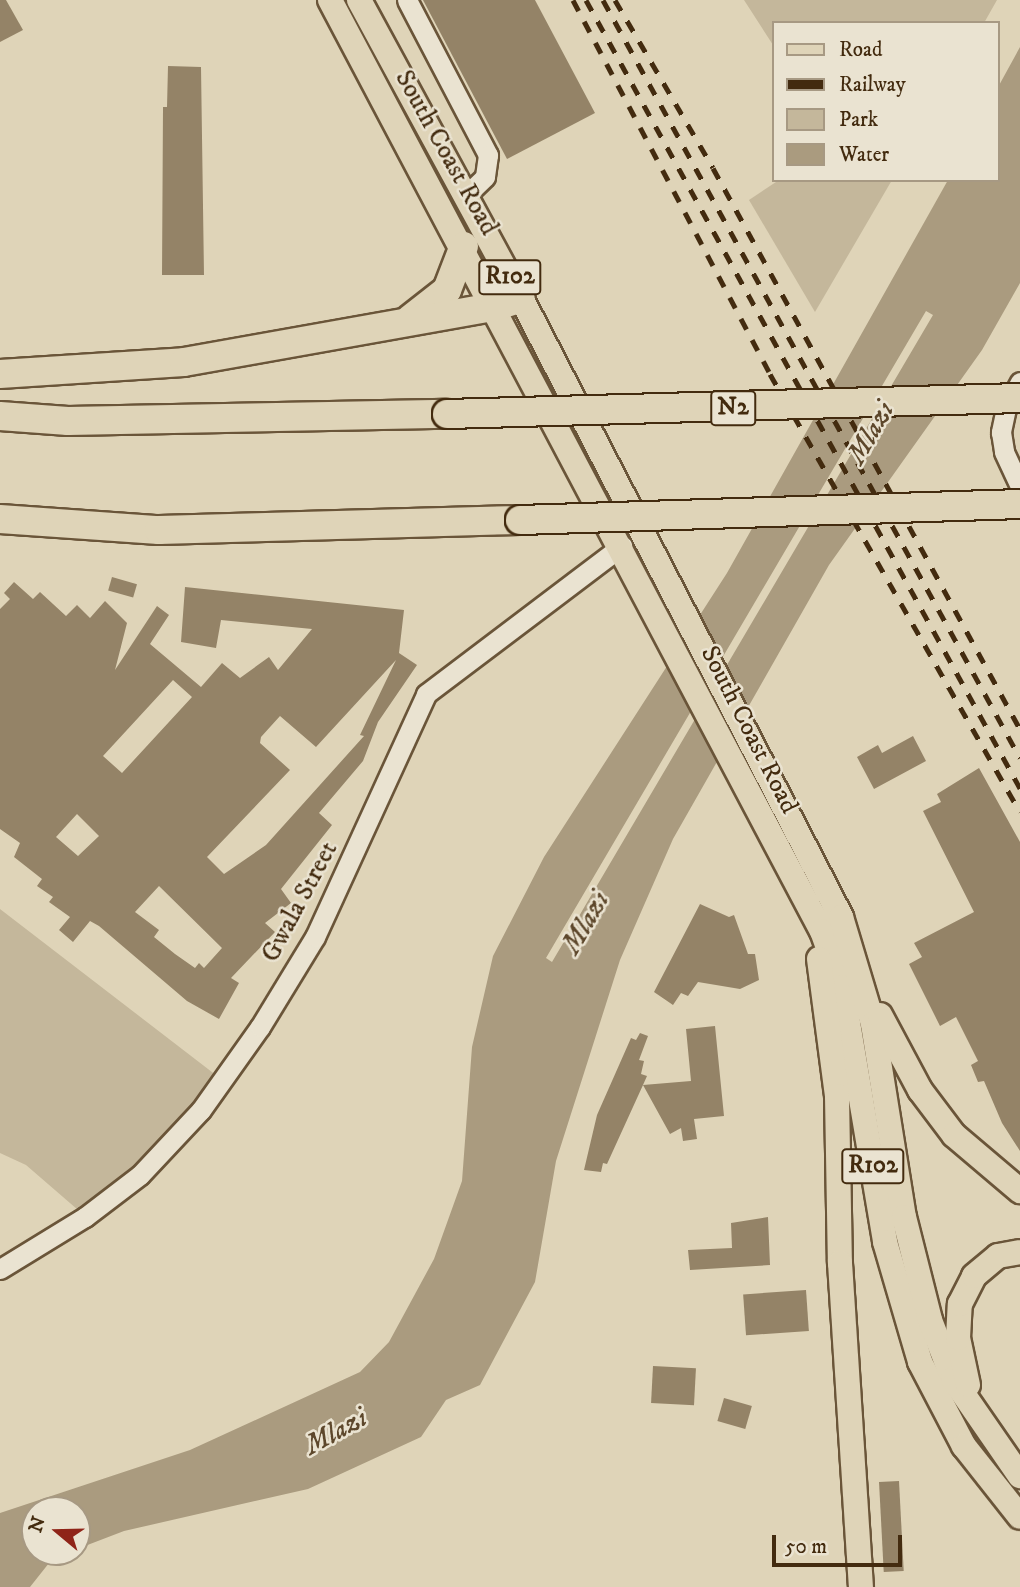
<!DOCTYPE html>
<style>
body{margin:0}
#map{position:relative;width:1020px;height:1587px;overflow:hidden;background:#dfd4b8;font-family:"IM FELL DW Pica",serif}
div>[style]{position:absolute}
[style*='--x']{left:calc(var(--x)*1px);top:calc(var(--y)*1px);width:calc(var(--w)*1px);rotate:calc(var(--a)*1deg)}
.green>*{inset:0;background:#c4b79b}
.water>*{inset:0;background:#aa9b7f}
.building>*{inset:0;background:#948367;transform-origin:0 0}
.roads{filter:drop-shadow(2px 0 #6a5539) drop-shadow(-2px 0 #6a5539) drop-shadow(0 2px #6a5539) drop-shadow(0 -2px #6a5539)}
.minor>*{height:19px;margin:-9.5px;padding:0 9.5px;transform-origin:9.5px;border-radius:9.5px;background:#eae3d1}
.major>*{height:24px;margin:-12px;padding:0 12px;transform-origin:12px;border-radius:12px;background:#dfd4b8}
.highway>*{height:28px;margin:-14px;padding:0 14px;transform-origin:14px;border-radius:14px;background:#dfd4b8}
.rail>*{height:5px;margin-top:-2.5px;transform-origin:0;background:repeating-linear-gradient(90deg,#432b0f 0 12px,transparent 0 24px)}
.bridges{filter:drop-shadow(2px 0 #432b0f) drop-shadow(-2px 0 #432b0f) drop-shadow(0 2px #432b0f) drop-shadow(0 -2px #432b0f)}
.highway-bridge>*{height:28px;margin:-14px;padding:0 14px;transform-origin:14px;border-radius:14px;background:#dfd4b8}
span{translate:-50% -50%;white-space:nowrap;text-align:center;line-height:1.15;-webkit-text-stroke:5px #eae3d1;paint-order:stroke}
.shield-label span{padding:2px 5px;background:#eae3d1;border:2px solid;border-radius:5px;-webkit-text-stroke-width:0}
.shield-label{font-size:24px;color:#432b0f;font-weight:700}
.street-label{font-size:26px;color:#432b0f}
.water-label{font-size:28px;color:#5d472b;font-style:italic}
.legend{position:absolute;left:772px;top:21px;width:228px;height:161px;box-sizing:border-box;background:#eae3d1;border:2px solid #a79983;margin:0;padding:9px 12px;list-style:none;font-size:21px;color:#432b0f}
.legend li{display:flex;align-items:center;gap:14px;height:35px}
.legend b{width:35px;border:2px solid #a79983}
.north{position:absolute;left:21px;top:1496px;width:70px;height:70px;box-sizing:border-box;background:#eae3d1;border:2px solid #a79983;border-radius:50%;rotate:289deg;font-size:19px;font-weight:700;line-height:28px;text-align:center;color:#432b0f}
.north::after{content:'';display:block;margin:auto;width:24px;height:32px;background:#8f2418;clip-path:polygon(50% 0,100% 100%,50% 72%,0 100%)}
.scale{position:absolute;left:772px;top:1535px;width:130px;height:32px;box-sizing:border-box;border:4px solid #432b0f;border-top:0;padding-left:9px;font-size:21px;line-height:24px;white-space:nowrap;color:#432b0f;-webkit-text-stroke:5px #eae3d1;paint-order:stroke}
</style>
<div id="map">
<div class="green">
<i style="clip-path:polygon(744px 0,997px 0,984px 23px,773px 23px,773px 45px)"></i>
<i style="clip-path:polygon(779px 180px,892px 180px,815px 312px,749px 200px)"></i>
<i style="clip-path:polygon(0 909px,221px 1079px,199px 1109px,85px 1216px,26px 1165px,0 1153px)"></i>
</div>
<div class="water">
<i style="clip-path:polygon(evenodd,1020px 47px,1020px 283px,982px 350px,829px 565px,673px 839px,620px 960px,556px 1161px,535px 1282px,480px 1385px,446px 1400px,421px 1437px,308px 1489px,124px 1531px,77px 1549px,77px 1510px,35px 1510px,35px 1552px,68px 1552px,53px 1558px,30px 1587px,0 1587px,0 1513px,190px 1450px,360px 1372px,389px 1342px,434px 1259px,462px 1181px,472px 1047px,493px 956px,544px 857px,727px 573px,948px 180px,997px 180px,997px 89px,1020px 47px,926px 311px,933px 315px,552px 962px,546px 958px,926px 311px)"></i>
</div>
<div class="building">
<i style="clip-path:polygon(0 0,6px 0,23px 30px,0 42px)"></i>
<i style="clip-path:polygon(423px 0,535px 0,595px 113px,507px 159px)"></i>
<i style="clip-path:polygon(168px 66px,201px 67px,204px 275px,162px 275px,163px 107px,167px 107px)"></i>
<i style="left:112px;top:577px;width:26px;height:14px;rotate:16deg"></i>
<i style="clip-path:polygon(evenodd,14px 582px,33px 599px,40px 592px,66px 616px,77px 605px,90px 618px,105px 601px,127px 623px,115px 670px,157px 606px,169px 615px,150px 644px,201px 687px,222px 663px,240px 678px,269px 657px,278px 670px,312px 629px,221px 620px,216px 648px,181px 642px,185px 587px,404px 610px,399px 653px,417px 665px,378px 722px,363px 761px,319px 813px,332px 825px,281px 889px,291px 903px,265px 923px,275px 932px,231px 978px,239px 983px,219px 1019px,187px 1001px,99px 926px,90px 921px,73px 942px,59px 930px,70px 917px,49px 902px,53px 897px,37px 886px,42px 879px,14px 857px,20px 843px,0 829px,0 609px,10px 599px,4px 593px,14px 582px,396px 660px,360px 735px,364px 736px,266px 845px,224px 874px,207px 857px,290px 770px,260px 743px,261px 737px,280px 716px,316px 747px,396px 660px,14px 582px,173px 680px,192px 697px,122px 773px,103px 756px,173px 680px,14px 582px,77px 814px,99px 836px,78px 856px,56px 837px,77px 814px,14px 582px,159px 886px,222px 948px,204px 968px,199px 963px,195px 968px,175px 954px,154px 937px,159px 930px,135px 912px,159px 886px)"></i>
<i style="clip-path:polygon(913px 736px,926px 761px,874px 789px,857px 757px,878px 745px,882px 753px)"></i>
<i style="clip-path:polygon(979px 768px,1020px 842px,1020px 1151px,1002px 1123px,984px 1081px,978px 1082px,971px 1065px,978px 1061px,956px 1017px,940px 1026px,909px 964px,922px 957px,914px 943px,974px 912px,923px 811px,941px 802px,937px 794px)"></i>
<i style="clip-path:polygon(700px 904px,729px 917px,734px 915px,748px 954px,755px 954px,759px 980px,740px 989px,698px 982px,688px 996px,681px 993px,673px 1005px,654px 992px)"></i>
<i style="clip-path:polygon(715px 1026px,724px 1116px,694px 1119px,697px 1139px,683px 1141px,681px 1128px,670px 1134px,643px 1085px,607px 1164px,603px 1163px,601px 1172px,584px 1170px,597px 1115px,631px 1038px,636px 1040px,640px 1033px,648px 1036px,639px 1060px,644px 1061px,641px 1074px,647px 1076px,643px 1085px,691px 1081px,686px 1029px)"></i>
<i style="clip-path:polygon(768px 1217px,770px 1265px,690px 1270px,688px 1250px,732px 1248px,731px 1223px)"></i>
<i style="left:806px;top:1290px;width:41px;height:63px;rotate:86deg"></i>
<i style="left:653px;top:1366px;width:43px;height:37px;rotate:3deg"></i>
<i style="left:724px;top:1398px;width:29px;height:24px;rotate:16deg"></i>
<i style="left:899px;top:1481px;width:90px;height:20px;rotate:87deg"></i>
</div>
<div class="roads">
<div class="minor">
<i style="--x:407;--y:0;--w:175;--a:62.4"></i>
<i style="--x:488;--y:155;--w:22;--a:98"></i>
<i style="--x:485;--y:177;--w:28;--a:136"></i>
<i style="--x:1020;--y:382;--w:30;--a:118"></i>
<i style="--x:1006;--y:408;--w:25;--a:102"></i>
<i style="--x:1001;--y:432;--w:20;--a:81"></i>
<i style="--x:1004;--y:452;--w:38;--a:65"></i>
<i style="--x:0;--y:1269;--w:100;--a:-31.5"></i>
<i style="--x:85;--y:1217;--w:69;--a:-37.4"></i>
<i style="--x:140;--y:1175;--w:89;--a:-46.8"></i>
<i style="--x:201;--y:1110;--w:102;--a:-54.6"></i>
<i style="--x:260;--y:1027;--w:105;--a:-58.6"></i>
<i style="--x:315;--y:937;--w:267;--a:-65.4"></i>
<i style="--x:426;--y:694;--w:246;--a:-37.1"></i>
</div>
<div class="major">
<i style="--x:330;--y:0;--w:1053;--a:62.15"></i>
<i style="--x:822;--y:931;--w:59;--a:70.3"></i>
<i style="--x:842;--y:987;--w:259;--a:80.4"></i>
<i style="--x:885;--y:1242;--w:125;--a:73.7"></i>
<i style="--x:920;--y:1362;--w:95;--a:62.4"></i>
<i style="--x:964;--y:1446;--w:90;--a:51.7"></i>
<i style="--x:359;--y:0;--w:339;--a:61.5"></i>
<i style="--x:521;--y:298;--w:697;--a:62.66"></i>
<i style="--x:841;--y:917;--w:112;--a:73.3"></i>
<i style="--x:873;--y:1024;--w:195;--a:80.9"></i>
<i style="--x:904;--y:1217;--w:106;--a:75.8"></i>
<i style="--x:930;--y:1320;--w:63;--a:68.7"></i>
<i style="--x:953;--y:1379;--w:118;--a:55.4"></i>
<i style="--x:819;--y:959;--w:138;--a:82.5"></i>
<i style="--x:837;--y:1096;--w:167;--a:89"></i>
<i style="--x:840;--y:1263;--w:325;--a:86.3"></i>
<i style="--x:880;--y:1015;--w:85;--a:61.9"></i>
<i style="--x:920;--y:1090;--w:56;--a:52.9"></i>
<i style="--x:954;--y:1135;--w:87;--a:40.3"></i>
<i style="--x:968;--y:1385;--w:48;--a:-102"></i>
<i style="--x:958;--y:1338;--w:34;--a:-87"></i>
<i style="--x:960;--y:1304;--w:31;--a:-63"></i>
<i style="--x:974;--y:1276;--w:31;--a:-40"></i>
<i style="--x:998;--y:1256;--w:22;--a:-10"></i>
</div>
<div class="highway">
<i style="--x:410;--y:319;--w:47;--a:-38.1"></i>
<i style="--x:447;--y:290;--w:47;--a:-68.9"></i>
<i style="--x:0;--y:374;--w:184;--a:-3.7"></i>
<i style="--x:184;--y:362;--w:315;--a:-10.1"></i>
<i style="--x:494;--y:307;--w:28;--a:-18"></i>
<i style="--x:0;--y:416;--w:68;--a:4.2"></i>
<i style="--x:68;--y:421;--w:379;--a:-1.1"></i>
<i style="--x:0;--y:519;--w:159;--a:4"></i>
<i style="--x:159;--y:530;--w:361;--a:-1.6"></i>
</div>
</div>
<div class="rail">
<i style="--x:573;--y:0;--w:423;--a:62.2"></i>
<i style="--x:770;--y:374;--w:504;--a:60.28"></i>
<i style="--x:586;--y:0;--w:900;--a:61.16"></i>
<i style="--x:603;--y:0;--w:865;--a:61.18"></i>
<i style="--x:615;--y:0;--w:194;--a:59.7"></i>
<i style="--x:713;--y:168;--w:640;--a:61.31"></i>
</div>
<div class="bridges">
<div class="highway-bridge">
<i style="--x:447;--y:414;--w:573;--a:-1.6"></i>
<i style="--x:520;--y:520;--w:500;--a:-1.83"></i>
</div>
</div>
<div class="shield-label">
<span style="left:510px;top:277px">R102</span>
<span style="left:733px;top:408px">N2</span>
<span style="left:873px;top:1166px">R102</span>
</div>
<div class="street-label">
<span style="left:446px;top:153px;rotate:61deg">South Coast Road</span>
<span style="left:749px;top:730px;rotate:63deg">South Coast Road</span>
<span style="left:300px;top:902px;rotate:-62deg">Gwala Street</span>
</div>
<div class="water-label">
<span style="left:871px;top:433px;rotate:-60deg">Mlazi</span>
<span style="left:586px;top:923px;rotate:-60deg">Mlazi</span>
<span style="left:336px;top:1432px;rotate:-29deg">Mlazi</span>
</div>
<ul class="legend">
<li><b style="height:9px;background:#dfd4b8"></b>Road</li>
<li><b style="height:9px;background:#432b0f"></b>Railway</li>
<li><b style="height:19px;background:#c4b79b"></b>Park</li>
<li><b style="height:19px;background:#aa9b7f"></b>Water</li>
</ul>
<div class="north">N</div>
<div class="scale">50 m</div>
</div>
